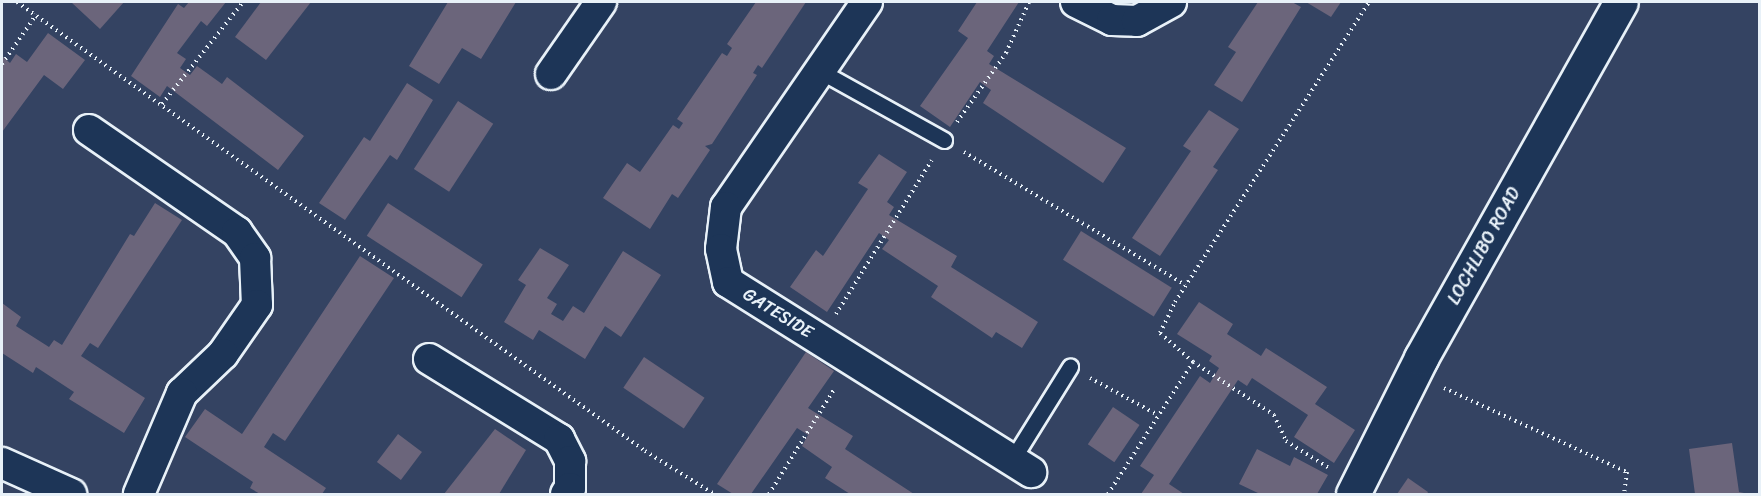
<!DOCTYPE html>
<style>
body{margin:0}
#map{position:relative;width:1761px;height:496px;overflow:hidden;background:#344362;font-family:Sriracha,sans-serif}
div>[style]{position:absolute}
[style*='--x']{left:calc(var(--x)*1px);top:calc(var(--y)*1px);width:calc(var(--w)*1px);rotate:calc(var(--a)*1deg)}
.building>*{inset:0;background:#6b657b;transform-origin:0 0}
.path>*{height:4px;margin-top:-2px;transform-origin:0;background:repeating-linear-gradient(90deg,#e8f1f8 0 1.5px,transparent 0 6px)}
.roads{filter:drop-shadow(2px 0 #e8f1f8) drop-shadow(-2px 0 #e8f1f8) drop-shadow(0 2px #e8f1f8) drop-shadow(0 -2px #e8f1f8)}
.lane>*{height:15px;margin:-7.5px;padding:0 7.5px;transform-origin:7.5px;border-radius:7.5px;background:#1d3557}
.street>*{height:30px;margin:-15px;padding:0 15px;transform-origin:15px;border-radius:15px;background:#1d3557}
.secondary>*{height:33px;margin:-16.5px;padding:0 16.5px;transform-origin:16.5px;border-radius:16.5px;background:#1d3557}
span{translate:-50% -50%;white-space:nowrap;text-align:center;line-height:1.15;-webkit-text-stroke:4.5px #1d3557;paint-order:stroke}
.street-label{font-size:18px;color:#e8f1f8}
.frame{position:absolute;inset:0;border:3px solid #e8f1f8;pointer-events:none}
</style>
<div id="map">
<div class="building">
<i style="clip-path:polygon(71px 2px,124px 2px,100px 29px)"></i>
<i style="clip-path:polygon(189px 2px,226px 2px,207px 26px,201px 21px,177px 53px,186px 59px,180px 68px,190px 75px,197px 66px,222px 84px,227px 77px,304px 136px,278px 170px,167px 86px,160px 97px,131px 76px,178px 4px,184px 8px)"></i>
<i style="clip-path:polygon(261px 2px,311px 2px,266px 60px,235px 37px)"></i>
<i style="clip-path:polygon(448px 2px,516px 2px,481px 59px,462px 48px,439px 84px,409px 66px)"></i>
<i style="clip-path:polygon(756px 2px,806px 2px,762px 68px,758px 65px,753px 73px,757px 75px,712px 144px,705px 146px,710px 150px,678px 198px,672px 194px,650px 229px,603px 198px,627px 163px,640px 172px,673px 125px,679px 129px,683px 123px,677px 119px,722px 53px,727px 56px,732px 48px,727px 44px)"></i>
<i style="clip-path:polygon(977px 2px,1019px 2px,987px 51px,994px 56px,989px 64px,1126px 148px,1103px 183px,983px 103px,991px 90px,980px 82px,950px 127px,920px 106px,968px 38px,958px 31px)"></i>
<i style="clip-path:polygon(1258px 2px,1292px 2px,1301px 7px,1242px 102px,1214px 85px,1236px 52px,1228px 47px)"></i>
<i style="clip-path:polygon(1306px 2px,1341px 2px,1331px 17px)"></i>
<i style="clip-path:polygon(48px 33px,85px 60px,63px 89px,44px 75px,2px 132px,2px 56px,10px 63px,16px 54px,27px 62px)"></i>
<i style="clip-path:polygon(407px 83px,433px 100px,397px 160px,390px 155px,345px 220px,319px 203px,364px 137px,370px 141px)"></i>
<i style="left:458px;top:101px;width:42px;height:81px;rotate:33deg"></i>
<i style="clip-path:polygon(1209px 110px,1239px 129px,1213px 167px,1218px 170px,1160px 256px,1132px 238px,1191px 151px,1183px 146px)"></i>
<i style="clip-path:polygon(879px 154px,907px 172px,887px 202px,894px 207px,889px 215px,957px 256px,951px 267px,1038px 322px,1022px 348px,996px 332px,992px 338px,931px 297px,938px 286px,882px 249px,889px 240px,879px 233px,827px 312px,790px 287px,816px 250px,823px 256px,868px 189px,858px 183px)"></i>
<i style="clip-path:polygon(155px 203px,182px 220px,98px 348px,90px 343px,81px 356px,145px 398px,124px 433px,69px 399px,74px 392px,36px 367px,33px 373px,2px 353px,2px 303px,21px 317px,16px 326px,49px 347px,54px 340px,62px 345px,130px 234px,134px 236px)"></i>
<i style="left:388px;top:203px;width:113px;height:39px;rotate:33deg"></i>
<i style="left:1081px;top:231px;width:107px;height:34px;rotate:32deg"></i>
<i style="clip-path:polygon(540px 248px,569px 265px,547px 298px,557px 304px,551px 314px,563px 321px,573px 306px,584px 313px,623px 251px,661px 275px,621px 337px,605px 326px,585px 359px,539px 330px,533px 340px,504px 322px,526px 285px,518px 280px)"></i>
<i style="clip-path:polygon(360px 256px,394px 278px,285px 441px,273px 433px,264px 447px,326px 488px,322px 494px,260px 494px,250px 488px,253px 482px,185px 437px,205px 409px,242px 434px)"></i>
<i style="clip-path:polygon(1199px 302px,1233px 324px,1227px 334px,1261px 356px,1266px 348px,1327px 387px,1315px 404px,1355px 430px,1334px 463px,1294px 437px,1308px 415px,1252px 378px,1247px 386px,1238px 380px,1169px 484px,1184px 494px,1141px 494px,1154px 475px,1140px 466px,1200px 376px,1210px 383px,1219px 368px,1209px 361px,1212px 356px,1177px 334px)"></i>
<i style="clip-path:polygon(806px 352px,834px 371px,808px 408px,853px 436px,845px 449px,914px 494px,850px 494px,825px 478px,832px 467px,802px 446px,808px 435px,797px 428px,751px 494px,733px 494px,717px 484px)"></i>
<i style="left:644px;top:357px;width:73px;height:37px;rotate:34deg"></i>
<i style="left:1113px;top:407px;width:32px;height:45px;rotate:34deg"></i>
<i style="clip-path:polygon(495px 429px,526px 450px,499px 494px,444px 494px)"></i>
<i style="left:398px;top:434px;width:30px;height:35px;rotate:37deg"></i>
<i style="clip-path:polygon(1732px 443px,1739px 492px,1749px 494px,1695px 494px,1689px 449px)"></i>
<i style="clip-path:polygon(1257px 449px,1290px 466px,1294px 457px,1328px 475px,1317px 494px,1260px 494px,1239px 484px)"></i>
<i style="clip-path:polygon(1408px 478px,1428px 492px,1427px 494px,1397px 494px)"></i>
</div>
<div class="path">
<i style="--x:17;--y:2;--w:772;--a:35.56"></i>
<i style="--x:645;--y:451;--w:81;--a:31.9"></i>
<i style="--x:2;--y:64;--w:60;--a:-55.2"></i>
<i style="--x:162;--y:104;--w:130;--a:-51.5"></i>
<i style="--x:957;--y:122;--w:85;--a:-54.6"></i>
<i style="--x:1006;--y:53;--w:56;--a:-65.7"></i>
<i style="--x:964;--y:152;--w:258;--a:31"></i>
<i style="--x:836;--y:314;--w:181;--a:-58.1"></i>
<i style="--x:1193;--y:362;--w:97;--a:33.2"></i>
<i style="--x:1274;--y:415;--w:29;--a:65"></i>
<i style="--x:1286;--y:441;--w:51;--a:32.1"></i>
<i style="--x:1090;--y:378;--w:77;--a:28.6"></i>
<i style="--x:1444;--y:388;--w:201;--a:24.7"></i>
<i style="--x:1627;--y:472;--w:22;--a:98"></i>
<i style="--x:769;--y:494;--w:125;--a:-58.1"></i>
<i style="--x:1108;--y:494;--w:157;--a:-57.2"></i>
<i style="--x:1193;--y:362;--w:44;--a:-138.7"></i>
<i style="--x:1160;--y:333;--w:34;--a:-64"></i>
<i style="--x:1175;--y:302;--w:357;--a:-57.1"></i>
</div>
<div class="roads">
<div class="lane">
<i style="--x:820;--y:71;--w:142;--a:29.1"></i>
<i style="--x:1012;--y:460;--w:110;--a:-58.1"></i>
</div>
<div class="street">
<i style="--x:867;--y:2;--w:249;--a:124.5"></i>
<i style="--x:726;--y:207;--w:42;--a:96.8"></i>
<i style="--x:721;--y:249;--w:34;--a:78"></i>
<i style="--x:728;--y:282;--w:358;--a:32.1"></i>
<i style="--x:1076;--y:2;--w:40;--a:26.6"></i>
<i style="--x:1112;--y:20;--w:25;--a:2"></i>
<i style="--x:1137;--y:21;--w:39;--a:-29"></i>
<i style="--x:551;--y:74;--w:88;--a:-55.2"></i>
<i style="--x:89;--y:130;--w:180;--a:34.6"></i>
<i style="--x:237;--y:232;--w:32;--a:55"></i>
<i style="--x:255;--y:258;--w:47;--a:87.6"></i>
<i style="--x:257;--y:305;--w:60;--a:124.8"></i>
<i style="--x:223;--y:354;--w:57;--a:136.4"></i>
<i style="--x:182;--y:393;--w:110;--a:113.1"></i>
<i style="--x:429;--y:359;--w:153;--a:31.6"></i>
<i style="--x:559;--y:439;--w:25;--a:63"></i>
<i style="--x:570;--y:461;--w:27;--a:90"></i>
<i style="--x:570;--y:488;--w:7;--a:124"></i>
<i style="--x:2;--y:463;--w:76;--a:24.2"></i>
</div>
<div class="secondary">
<i style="--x:1353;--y:494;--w:152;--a:-63.4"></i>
<i style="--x:1421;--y:358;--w:408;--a:-60.7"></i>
</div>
</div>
<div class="street-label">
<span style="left:1484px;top:246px;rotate:-61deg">LOCHLIBO ROAD</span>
<span style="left:778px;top:313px;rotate:32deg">GATESIDE</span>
</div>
<div class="frame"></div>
</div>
